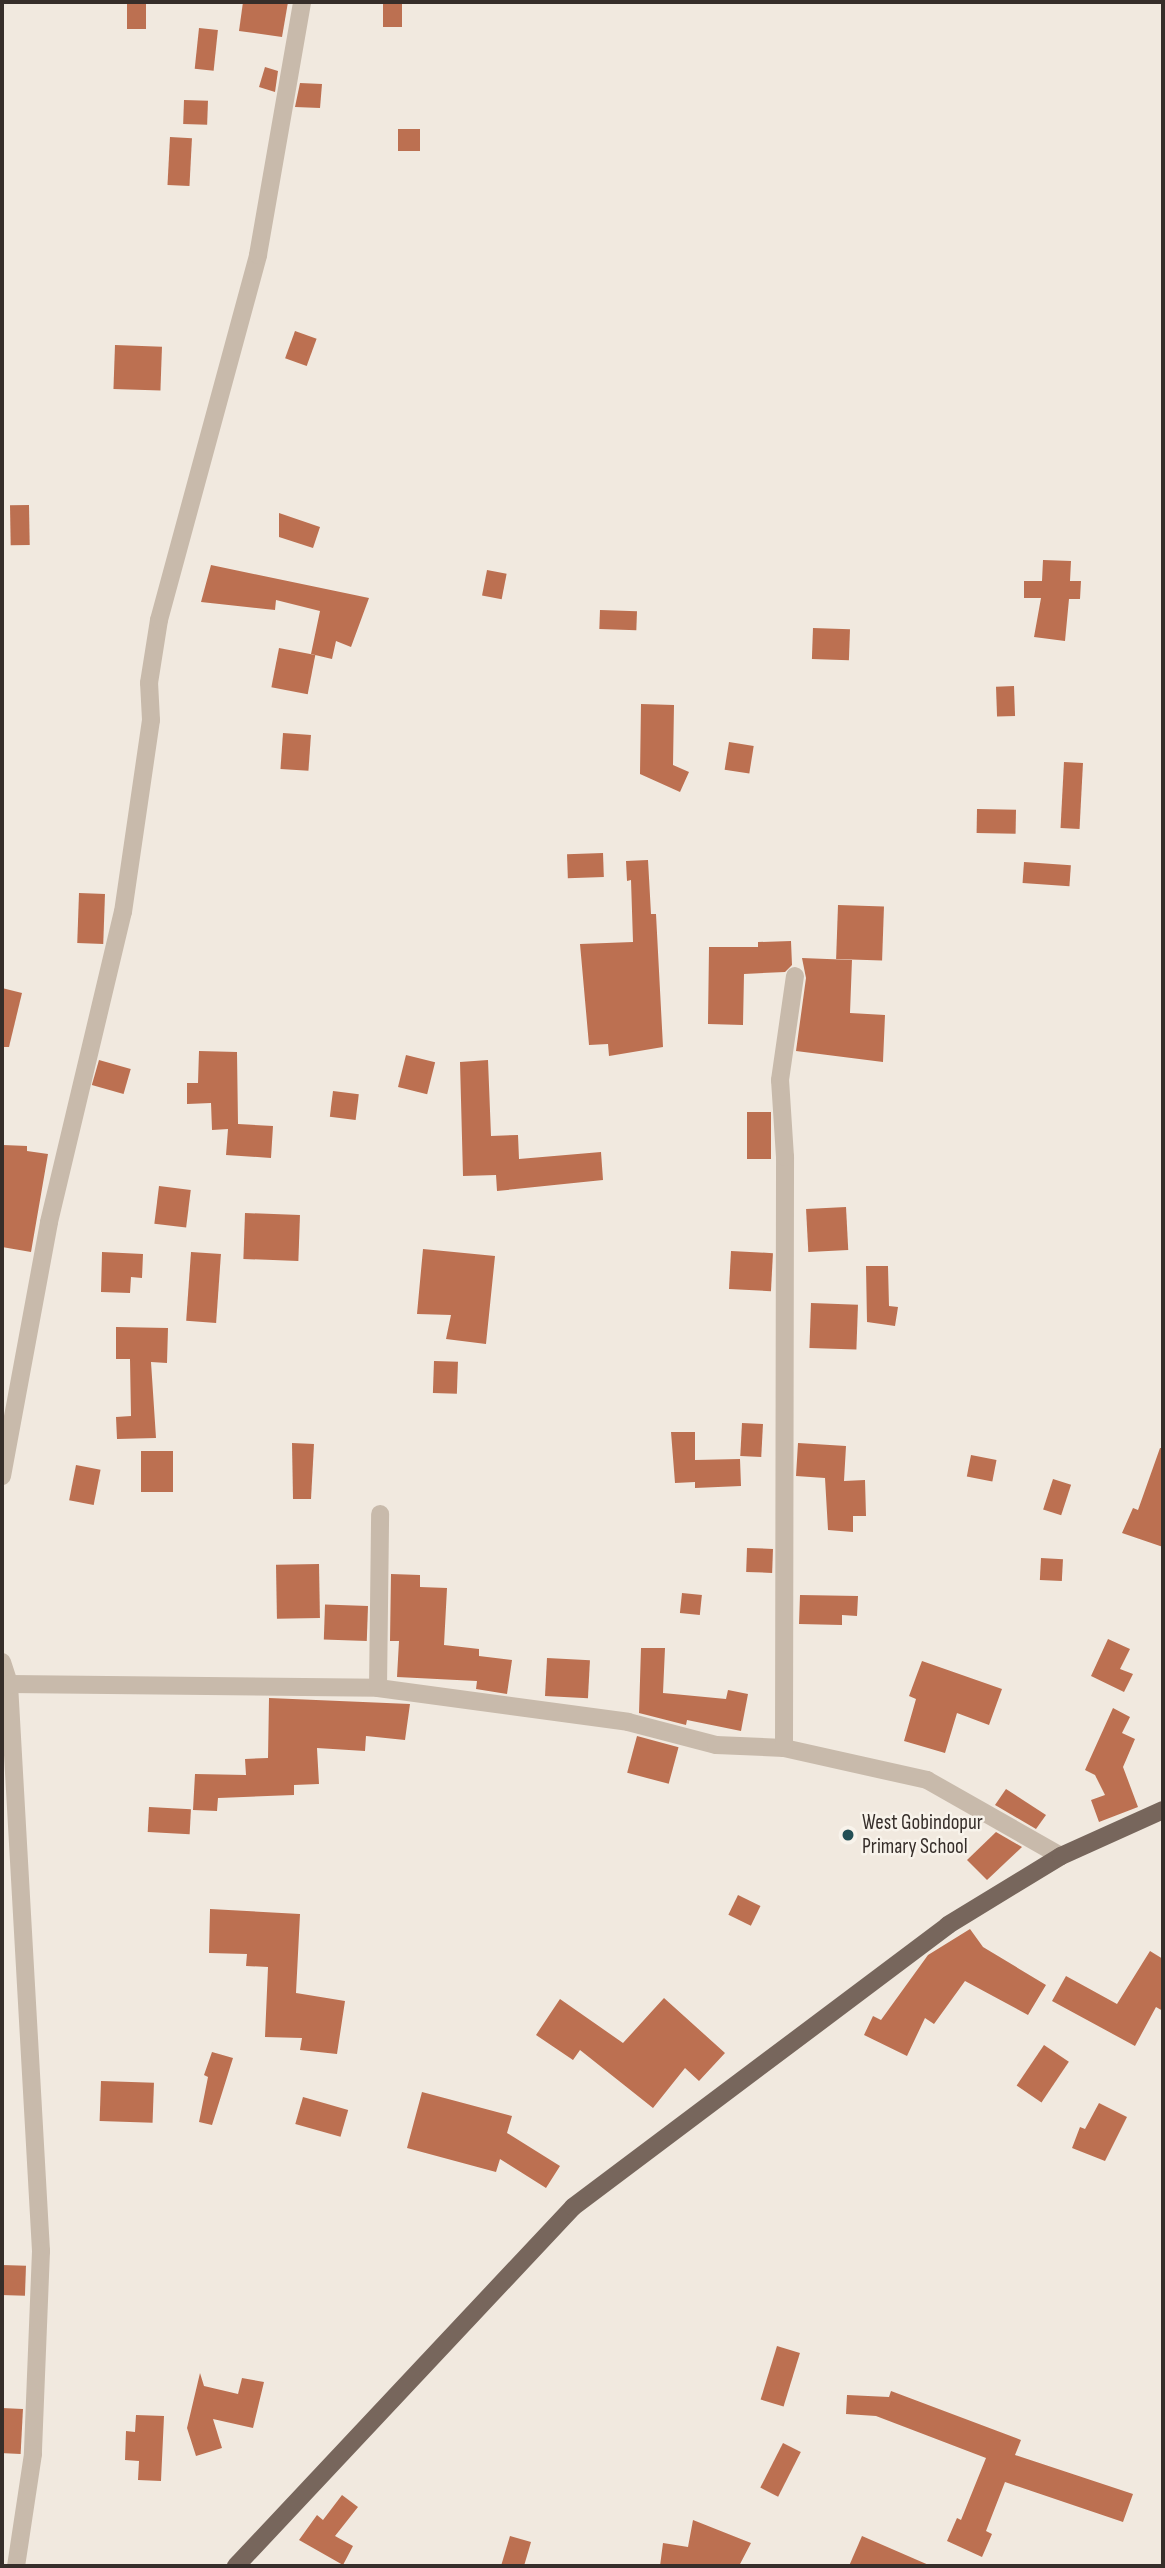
<!DOCTYPE html>
<style>
body{margin:0}
#map{position:relative;width:1165px;height:2568px;overflow:hidden;background:#f1e9df;font-family:"Sofia Sans Condensed",sans-serif}
div>[style]{position:absolute}
[style*='--x']{left:calc(var(--x)*1px);top:calc(var(--y)*1px);width:calc(var(--w)*1px);rotate:calc(var(--a)*1deg)}
.building>*{inset:0;background:#bc7051;transform-origin:0 0}
.minor>*{height:18px;margin:-9px;padding:0 9px;transform-origin:9px;border-radius:9px;background:#c8baab}
.major>*{height:18px;margin:-9px;padding:0 9px;transform-origin:9px;border-radius:9px;background:#77665c}
.dots>*{width:19px;height:19px;translate:-50% -50%;box-sizing:border-box;border:4px solid #f8f3eb;border-radius:50%}
span{translate:-50% -50%;white-space:nowrap;text-align:center;line-height:1.15;-webkit-text-stroke:5px #f8f3eb;paint-order:stroke}
.poi-label{font-size:21px;color:#362e2a}
.left{translate:0 -50%;text-align:left}
.frame{position:absolute;inset:0;border:4px solid #362e2a;pointer-events:none}
</style>
<div id="map">
<div class="building">
<i style="left:127px;top:2px;width:19px;height:27px"></i>
<i style="clip-path:polygon(243px 2px,288px 2px,282px 37px,239px 31px)"></i>
<i style="left:383px;top:2px;width:19px;height:25px"></i>
<i style="left:199px;top:28px;width:19px;height:41px;rotate:6deg"></i>
<i style="clip-path:polygon(265px 67px,278px 71px,275px 92px,259px 87px)"></i>
<i style="clip-path:polygon(300px 83px,322px 84px,320px 108px,295px 107px)"></i>
<i style="left:184px;top:100px;width:24px;height:24px;rotate:2deg"></i>
<i style="left:398px;top:129px;width:22px;height:22px"></i>
<i style="left:170px;top:137px;width:22px;height:48px;rotate:3deg"></i>
<i style="left:295px;top:331px;width:23px;height:29px;rotate:20deg"></i>
<i style="left:115px;top:345px;width:47px;height:44px;rotate:2deg"></i>
<i style="left:29px;top:505px;width:40px;height:19px;rotate:89deg"></i>
<i style="clip-path:polygon(279px 513px,320px 527px,313px 548px,279px 537px)"></i>
<i style="clip-path:polygon(1043px 560px,1071px 561px,1070px 581px,1081px 581px,1080px 599px,1069px 599px,1065px 641px,1034px 637px,1041px 598px,1024px 598px,1024px 581px,1042px 581px)"></i>
<i style="clip-path:polygon(211px 565px,369px 598px,351px 647px,336px 641px,332px 659px,311px 654px,320px 611px,276px 600px,275px 610px,201px 602px)"></i>
<i style="left:487px;top:570px;width:20px;height:26px;rotate:11deg"></i>
<i style="left:600px;top:610px;width:37px;height:19px;rotate:2deg"></i>
<i style="left:813px;top:628px;width:37px;height:31px;rotate:2deg"></i>
<i style="left:279px;top:648px;width:37px;height:40px;rotate:11deg"></i>
<i style="left:1014px;top:686px;width:30px;height:18px;rotate:88deg"></i>
<i style="clip-path:polygon(641px 704px,674px 705px,673px 765px,689px 772px,680px 792px,640px 774px)"></i>
<i style="left:283px;top:733px;width:28px;height:36px;rotate:4deg"></i>
<i style="left:729px;top:742px;width:25px;height:28px;rotate:9deg"></i>
<i style="left:1064px;top:762px;width:19px;height:66px;rotate:3deg"></i>
<i style="left:977px;top:809px;width:39px;height:24px;rotate:1deg"></i>
<i style="left:603px;top:853px;width:24px;height:36px;rotate:88deg"></i>
<i style="clip-path:polygon(648px 860px,651px 914px,656px 914px,663px 1047px,609px 1056px,608px 1044px,589px 1045px,580px 944px,633px 942px,631px 880px,627px 881px,626px 861px)"></i>
<i style="left:1024px;top:862px;width:47px;height:21px;rotate:4deg"></i>
<i style="left:79px;top:893px;width:26px;height:50px;rotate:2deg"></i>
<i style="left:838px;top:905px;width:46px;height:54px;rotate:2deg"></i>
<i style="clip-path:polygon(791px 941px,792px 965px,785px 972px,744px 974px,743px 1025px,708px 1024px,709px 947px,758px 947px,758px 942px)"></i>
<i style="clip-path:polygon(802px 958px,852px 960px,850px 1013px,885px 1015px,883px 1062px,796px 1051px,806px 978px)"></i>
<i style="clip-path:polygon(2px 988px,22px 993px,9px 1047px,2px 1047px)"></i>
<i style="clip-path:polygon(199px 1051px,237px 1052px,238px 1124px,273px 1126px,271px 1158px,226px 1155px,228px 1129px,212px 1130px,211px 1103px,187px 1104px,187px 1083px,198px 1083px)"></i>
<i style="left:406px;top:1055px;width:30px;height:33px;rotate:14deg"></i>
<i style="left:99px;top:1060px;width:33px;height:26px;rotate:16deg"></i>
<i style="clip-path:polygon(488px 1060px,491px 1136px,518px 1135px,519px 1159px,601px 1152px,603px 1180px,497px 1191px,496px 1175px,463px 1176px,460px 1062px)"></i>
<i style="left:333px;top:1091px;width:26px;height:26px;rotate:7deg"></i>
<i style="left:747px;top:1112px;width:24px;height:47px"></i>
<i style="clip-path:polygon(3px 1145px,27px 1146px,27px 1151px,48px 1154px,31px 1252px,2px 1247px)"></i>
<i style="left:159px;top:1186px;width:32px;height:38px;rotate:7deg"></i>
<i style="left:846px;top:1207px;width:43px;height:40px;rotate:87deg"></i>
<i style="left:245px;top:1213px;width:55px;height:46px;rotate:2deg"></i>
<i style="clip-path:polygon(423px 1249px,495px 1256px,486px 1344px,446px 1339px,451px 1315px,417px 1314px)"></i>
<i style="left:731px;top:1251px;width:42px;height:38px;rotate:3deg"></i>
<i style="clip-path:polygon(102px 1252px,143px 1254px,142px 1278px,131px 1277px,130px 1293px,101px 1292px)"></i>
<i style="left:191px;top:1252px;width:30px;height:69px;rotate:4deg"></i>
<i style="clip-path:polygon(866px 1266px,888px 1266px,889px 1306px,898px 1307px,895px 1326px,867px 1322px)"></i>
<i style="left:811px;top:1303px;width:47px;height:45px;rotate:2deg"></i>
<i style="clip-path:polygon(116px 1327px,168px 1328px,167px 1363px,151px 1362px,156px 1438px,117px 1439px,116px 1417px,131px 1416px,130px 1359px,116px 1359px)"></i>
<i style="left:434px;top:1361px;width:24px;height:32px;rotate:2deg"></i>
<i style="left:742px;top:1423px;width:21px;height:33px;rotate:3deg"></i>
<i style="clip-path:polygon(671px 1432px,695px 1432px,695px 1460px,740px 1459px,741px 1486px,695px 1488px,695px 1482px,675px 1483px)"></i>
<i style="clip-path:polygon(292px 1443px,314px 1444px,311px 1499px,293px 1499px)"></i>
<i style="clip-path:polygon(798px 1443px,846px 1446px,844px 1481px,865px 1480px,866px 1516px,853px 1516px,853px 1532px,828px 1530px,825px 1478px,796px 1476px)"></i>
<i style="clip-path:polygon(1160px 1448px,1163px 1448px,1163px 1547px,1122px 1533px,1133px 1508px,1138px 1510px)"></i>
<i style="left:141px;top:1451px;width:32px;height:41px"></i>
<i style="left:971px;top:1455px;width:26px;height:22px;rotate:11deg"></i>
<i style="left:76px;top:1465px;width:25px;height:36px;rotate:11deg"></i>
<i style="left:1053px;top:1479px;width:19px;height:32px;rotate:18deg"></i>
<i style="left:747px;top:1548px;width:26px;height:24px;rotate:2deg"></i>
<i style="left:1041px;top:1558px;width:22px;height:22px;rotate:3deg"></i>
<i style="left:319px;top:1564px;width:54px;height:43px;rotate:89deg"></i>
<i style="clip-path:polygon(391px 1574px,420px 1575px,420px 1587px,447px 1588px,444px 1645px,479px 1649px,479px 1656px,512px 1660px,507px 1694px,476px 1689px,477px 1681px,397px 1677px,399px 1641px,390px 1641px)"></i>
<i style="left:682px;top:1593px;width:20px;height:20px;rotate:6deg"></i>
<i style="clip-path:polygon(800px 1595px,858px 1596px,857px 1616px,842px 1615px,842px 1625px,799px 1624px)"></i>
<i style="left:368px;top:1606px;width:35px;height:43px;rotate:92deg"></i>
<i style="clip-path:polygon(1108px 1639px,1130px 1649px,1120px 1669px,1133px 1674px,1124px 1692px,1091px 1676px)"></i>
<i style="clip-path:polygon(641px 1648px,665px 1648px,663px 1693px,726px 1699px,728px 1690px,748px 1694px,741px 1731px,687px 1720px,686px 1725px,639px 1713px)"></i>
<i style="left:547px;top:1658px;width:43px;height:38px;rotate:3deg"></i>
<i style="clip-path:polygon(922px 1661px,1002px 1689px,989px 1725px,957px 1713px,945px 1753px,904px 1741px,916px 1699px,909px 1696px)"></i>
<i style="clip-path:polygon(269px 1698px,410px 1704px,405px 1740px,366px 1736px,365px 1751px,317px 1748px,319px 1784px,294px 1785px,294px 1795px,218px 1798px,217px 1811px,193px 1810px,195px 1774px,246px 1775px,245px 1759px,268px 1758px)"></i>
<i style="clip-path:polygon(1113px 1708px,1130px 1717px,1122px 1733px,1135px 1739px,1123px 1767px,1138px 1807px,1099px 1822px,1091px 1800px,1105px 1795px,1095px 1775px,1085px 1770px)"></i>
<i style="left:637px;top:1736px;width:43px;height:38px;rotate:15deg"></i>
<i style="clip-path:polygon(1006px 1789px,1046px 1815px,1036px 1829px,995px 1805px)"></i>
<i style="left:149px;top:1807px;width:42px;height:25px;rotate:3deg"></i>
<i style="clip-path:polygon(996px 1832px,1022px 1847px,987px 1880px,967px 1860px)"></i>
<i style="left:738px;top:1895px;width:25px;height:22px;rotate:26deg"></i>
<i style="clip-path:polygon(210px 1909px,300px 1914px,296px 1993px,345px 2001px,337px 2054px,300px 2050px,302px 2038px,265px 2037px,268px 1967px,246px 1966px,247px 1954px,209px 1953px)"></i>
<i style="clip-path:polygon(970px 1929px,983px 1947px,1046px 1985px,1028px 2015px,965px 1981px,934px 2024px,925px 2018px,907px 2056px,864px 2035px,873px 2016px,881px 2020px,928px 1955px)"></i>
<i style="clip-path:polygon(1150px 1951px,1163px 1959px,1163px 2011px,1156px 2007px,1135px 2046px,1052px 2001px,1066px 1976px,1117px 2004px)"></i>
<i style="clip-path:polygon(664px 1998px,725px 2053px,699px 2081px,685px 2068px,653px 2108px,580px 2050px,573px 2060px,536px 2035px,560px 1999px,623px 2043px)"></i>
<i style="left:1044px;top:2045px;width:30px;height:49px;rotate:34deg"></i>
<i style="clip-path:polygon(212px 2052px,233px 2058px,212px 2125px,199px 2122px,208px 2077px,204px 2075px)"></i>
<i style="left:101px;top:2081px;width:53px;height:40px;rotate:2deg"></i>
<i style="clip-path:polygon(422px 2092px,512px 2116px,507px 2133px,560px 2166px,546px 2188px,500px 2159px,496px 2172px,407px 2148px)"></i>
<i style="left:303px;top:2097px;width:47px;height:28px;rotate:16deg"></i>
<i style="clip-path:polygon(1099px 2103px,1127px 2117px,1105px 2161px,1072px 2148px,1080px 2127px,1085px 2129px)"></i>
<i style="left:2px;top:2265px;width:24px;height:30px;rotate:2deg"></i>
<i style="left:777px;top:2346px;width:24px;height:56px;rotate:17deg"></i>
<i style="clip-path:polygon(200px 2373px,204px 2386px,238px 2394px,242px 2378px,264px 2382px,253px 2428px,213px 2419px,222px 2448px,196px 2456px,187px 2428px)"></i>
<i style="clip-path:polygon(891px 2391px,1021px 2440px,1015px 2455px,1133px 2494px,1123px 2522px,1005px 2482px,986px 2531px,992px 2534px,982px 2557px,947px 2541px,957px 2518px,961px 2520px,986px 2458px,876px 2416px,846px 2414px,847px 2395px,889px 2397px)"></i>
<i style="left:2px;top:2408px;width:21px;height:45px;rotate:3deg"></i>
<i style="clip-path:polygon(136px 2415px,164px 2416px,161px 2481px,138px 2480px,139px 2461px,125px 2460px,126px 2431px,135px 2432px)"></i>
<i style="left:783px;top:2443px;width:20px;height:50px;rotate:27deg"></i>
<i style="clip-path:polygon(342px 2495px,358px 2507px,335px 2536px,353px 2546px,343px 2565px,299px 2540px,317px 2515px,323px 2520px)"></i>
<i style="clip-path:polygon(693px 2520px,751px 2543px,739px 2566px,660px 2566px,663px 2543px,688px 2547px)"></i>
<i style="clip-path:polygon(510px 2536px,531px 2542px,524px 2566px,501px 2566px)"></i>
<i style="clip-path:polygon(862px 2536px,931px 2566px,849px 2566px)"></i>
</div>
<div class="minor">
<i style="--x:2;--y:1476;--w:258;--a:-79.5"></i>
<i style="--x:49;--y:1222;--w:319;--a:-76.6"></i>
<i style="--x:123;--y:912;--w:194;--a:-81.7"></i>
<i style="--x:151;--y:720;--w:37;--a:-93"></i>
<i style="--x:149;--y:683;--w:64;--a:-81"></i>
<i style="--x:159;--y:620;--w:378;--a:-74.8"></i>
<i style="--x:258;--y:255;--w:257;--a:-80.1"></i>
<i style="--x:2;--y:1662;--w:23;--a:72"></i>
<i style="--x:9;--y:1684;--w:568;--a:86.77"></i>
<i style="--x:41;--y:2251;--w:203;--a:92.3"></i>
<i style="--x:33;--y:2454;--w:113;--a:98.6"></i>
<i style="--x:9;--y:1684;--w:369;--a:0.6"></i>
<i style="--x:378;--y:1688;--w:252;--a:7.7"></i>
<i style="--x:628;--y:1722;--w:91;--a:14.6"></i>
<i style="--x:716;--y:1745;--w:68;--a:2.5"></i>
<i style="--x:784;--y:1748;--w:147;--a:12.6"></i>
<i style="--x:927;--y:1780;--w:154;--a:29.6"></i>
<i style="--x:378;--y:1688;--w:174;--a:-89.3"></i>
<i style="--x:784;--y:1748;--w:591;--a:-89.9"></i>
<i style="--x:785;--y:1157;--w:77;--a:-93.7"></i>
<i style="--x:780;--y:1080;--w:105;--a:-81.8"></i>
</div>
<div class="major">
<i style="--x:236;--y:2566;--w:492;--a:-46.8"></i>
<i style="--x:573;--y:2207;--w:469;--a:-36.9"></i>
<i style="--x:948;--y:1925;--w:132;--a:-31.4"></i>
<i style="--x:1061;--y:1856;--w:112;--a:-24.3"></i>
</div>
<div class="dots">
<i style="left:848px;top:1835px;background:#234f55"></i>
</div>
<div class="poi-label">
<span class="left" style="left:862px;top:1835px">West Gobindopur<br>Primary School</span>
</div>
<div class="frame"></div>
</div>
